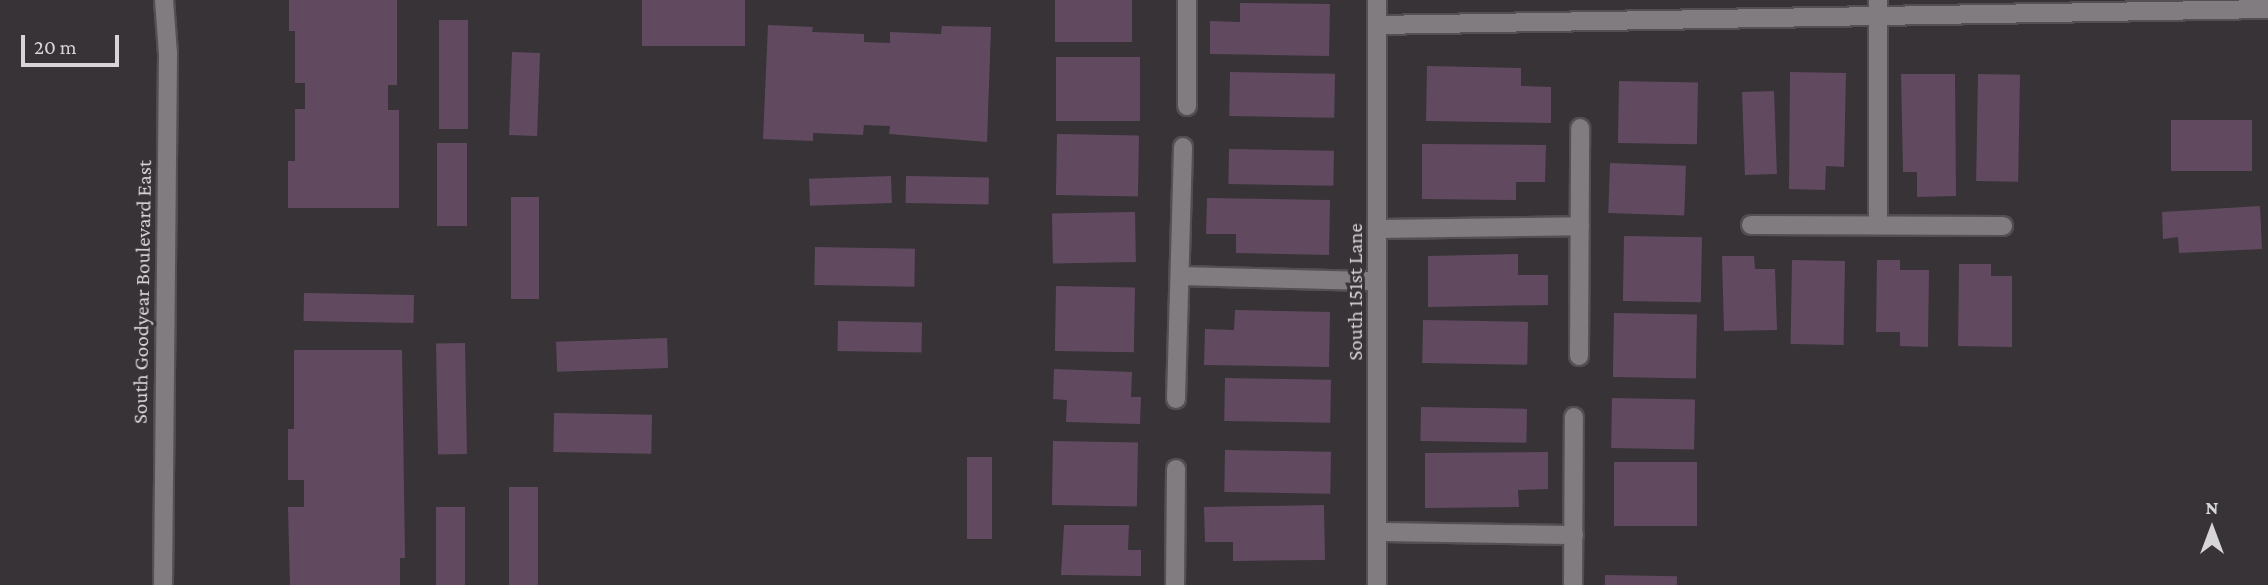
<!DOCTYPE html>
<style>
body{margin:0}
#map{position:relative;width:2268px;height:585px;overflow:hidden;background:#373337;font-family:"Crimson Pro",serif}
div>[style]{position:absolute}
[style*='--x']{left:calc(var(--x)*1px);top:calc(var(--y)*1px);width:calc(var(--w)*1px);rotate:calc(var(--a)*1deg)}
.building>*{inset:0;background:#614a60;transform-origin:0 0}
.roads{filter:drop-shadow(2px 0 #534f52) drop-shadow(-2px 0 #534f52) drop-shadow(0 2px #534f52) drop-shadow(0 -2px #534f52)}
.minor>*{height:18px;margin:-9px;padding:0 9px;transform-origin:9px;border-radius:9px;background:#817c80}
.tertiary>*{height:18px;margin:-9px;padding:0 9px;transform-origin:9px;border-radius:9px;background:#817c80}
span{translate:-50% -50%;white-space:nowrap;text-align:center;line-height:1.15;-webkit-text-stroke:6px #373337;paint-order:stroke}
.street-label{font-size:21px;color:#d7d5d7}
.north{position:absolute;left:2177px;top:494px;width:70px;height:70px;-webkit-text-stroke:5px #373337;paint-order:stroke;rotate:0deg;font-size:19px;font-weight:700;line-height:28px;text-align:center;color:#d7d5d7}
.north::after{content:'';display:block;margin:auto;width:24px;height:32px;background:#d7d5d7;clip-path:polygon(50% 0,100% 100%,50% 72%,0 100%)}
.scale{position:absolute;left:21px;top:35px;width:98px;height:32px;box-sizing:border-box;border:4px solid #d7d5d7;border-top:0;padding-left:9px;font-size:21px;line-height:24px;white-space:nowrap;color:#d7d5d7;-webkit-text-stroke:5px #373337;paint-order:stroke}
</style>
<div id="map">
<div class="building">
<i style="clip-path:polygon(289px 0,397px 0,397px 85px,388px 85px,388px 110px,399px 110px,399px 208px,288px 208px,288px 161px,295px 161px,295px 109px,305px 109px,305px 83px,295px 83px,295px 31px,289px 31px)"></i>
<i style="left:642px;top:0;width:103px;height:46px"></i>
<i style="left:1055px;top:0;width:77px;height:42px"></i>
<i style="clip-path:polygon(1240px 3px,1330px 4px,1329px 56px,1210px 54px,1210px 21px,1240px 22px)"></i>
<i style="left:439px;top:20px;width:29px;height:109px"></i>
<i style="clip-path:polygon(768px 25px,813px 27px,812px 32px,864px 34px,864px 42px,890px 43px,890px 32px,941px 34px,942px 26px,991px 27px,987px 142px,889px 134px,890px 126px,864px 125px,863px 135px,813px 133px,813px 141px,763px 139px)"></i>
<i style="left:512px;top:52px;width:28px;height:83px;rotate:2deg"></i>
<i style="left:1140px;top:57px;width:64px;height:84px;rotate:90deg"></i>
<i style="clip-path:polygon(1427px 66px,1521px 68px,1521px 86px,1551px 87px,1551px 123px,1426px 121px)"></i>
<i style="left:1230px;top:72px;width:105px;height:44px;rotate:1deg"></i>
<i style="clip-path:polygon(1790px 72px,1846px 73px,1844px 167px,1826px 166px,1825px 190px,1789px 189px)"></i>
<i style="clip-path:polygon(1901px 74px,1955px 74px,1956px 196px,1917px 197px,1917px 172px,1903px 172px)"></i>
<i style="left:1978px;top:74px;width:42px;height:107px;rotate:1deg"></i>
<i style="left:1619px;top:81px;width:79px;height:62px;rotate:1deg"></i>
<i style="left:1774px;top:91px;width:83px;height:32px;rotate:88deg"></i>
<i style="left:2171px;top:120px;width:81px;height:51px"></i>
<i style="left:1057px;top:134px;width:82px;height:61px;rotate:1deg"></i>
<i style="left:437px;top:143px;width:30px;height:83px"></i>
<i style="clip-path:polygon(1422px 144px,1546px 145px,1545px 182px,1516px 182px,1516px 200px,1422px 199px)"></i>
<i style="left:1229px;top:149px;width:105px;height:35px;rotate:1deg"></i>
<i style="left:1610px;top:163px;width:76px;height:50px;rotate:2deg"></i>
<i style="left:891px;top:176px;width:27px;height:82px;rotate:88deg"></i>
<i style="left:906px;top:176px;width:83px;height:27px;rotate:1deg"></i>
<i style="left:511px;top:197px;width:28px;height:102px"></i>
<i style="clip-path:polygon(1207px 198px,1330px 200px,1329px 255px,1236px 253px,1236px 234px,1206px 234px)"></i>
<i style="clip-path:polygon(2260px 206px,2262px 249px,2179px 253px,2178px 237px,2163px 239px,2162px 212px)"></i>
<i style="left:1135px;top:212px;width:50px;height:83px;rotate:89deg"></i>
<i style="left:1624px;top:236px;width:78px;height:65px;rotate:1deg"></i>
<i style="left:815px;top:247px;width:100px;height:38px;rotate:1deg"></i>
<i style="clip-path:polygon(1518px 254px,1518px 275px,1548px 275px,1548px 305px,1428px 307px,1428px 256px)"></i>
<i style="clip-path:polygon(1722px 256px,1754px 256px,1755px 269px,1775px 269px,1777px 330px,1724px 331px)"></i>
<i style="left:1792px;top:260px;width:53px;height:84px;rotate:1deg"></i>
<i style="clip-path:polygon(1877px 260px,1900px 260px,1900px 270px,1929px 270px,1928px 347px,1900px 346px,1900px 332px,1876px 332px)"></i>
<i style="clip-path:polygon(1959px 264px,1991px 264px,1991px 276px,2012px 276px,2012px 347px,1958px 346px)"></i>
<i style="left:1056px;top:286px;width:79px;height:65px;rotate:1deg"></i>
<i style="left:304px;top:293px;width:110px;height:28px;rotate:1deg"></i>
<i style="clip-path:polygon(1235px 310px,1330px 312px,1329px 367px,1204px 365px,1205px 329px,1234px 330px)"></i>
<i style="left:1614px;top:313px;width:83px;height:64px;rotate:1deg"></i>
<i style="left:1423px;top:320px;width:105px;height:43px;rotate:1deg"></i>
<i style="left:838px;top:321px;width:84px;height:30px;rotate:1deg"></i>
<i style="left:667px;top:338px;width:30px;height:111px;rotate:88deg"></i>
<i style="left:465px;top:343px;width:111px;height:29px;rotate:89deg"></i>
<i style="clip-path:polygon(294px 350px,402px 350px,405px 558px,400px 558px,400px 585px,290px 585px,288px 507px,304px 507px,304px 480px,288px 480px,288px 429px,294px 429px)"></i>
<i style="clip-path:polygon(1054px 369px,1132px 372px,1131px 397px,1141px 397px,1140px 424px,1066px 422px,1067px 400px,1053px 399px)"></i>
<i style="left:1225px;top:378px;width:106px;height:43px;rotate:1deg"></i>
<i style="left:1612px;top:398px;width:83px;height:50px;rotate:1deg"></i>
<i style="left:1421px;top:407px;width:106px;height:34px;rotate:1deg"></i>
<i style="left:554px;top:413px;width:98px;height:39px;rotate:1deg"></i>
<i style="left:1053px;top:441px;width:85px;height:64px;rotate:1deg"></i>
<i style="left:1225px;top:450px;width:106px;height:42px;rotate:1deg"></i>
<i style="clip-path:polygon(1548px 452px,1548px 489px,1518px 490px,1519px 507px,1425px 508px,1425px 453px)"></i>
<i style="left:967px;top:457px;width:25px;height:82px"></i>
<i style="left:1697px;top:462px;width:64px;height:83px;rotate:90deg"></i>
<i style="left:509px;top:487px;width:29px;height:98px"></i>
<i style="clip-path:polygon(1324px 505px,1325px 560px,1233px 561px,1233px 542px,1205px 542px,1204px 507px)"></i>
<i style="left:436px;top:507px;width:29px;height:78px"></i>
<i style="clip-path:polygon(1064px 525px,1129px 525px,1128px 550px,1141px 550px,1141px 576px,1061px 575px)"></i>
<i style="left:1605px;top:575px;width:72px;height:10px;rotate:1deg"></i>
</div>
<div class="roads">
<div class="minor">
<i style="--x:1377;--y:0;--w:585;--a:90"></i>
<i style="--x:1878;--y:0;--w:225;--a:90"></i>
<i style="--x:1377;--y:25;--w:891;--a:-1.03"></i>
<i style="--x:1187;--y:106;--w:106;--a:-90"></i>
<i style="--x:1751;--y:225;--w:252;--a:0.2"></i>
<i style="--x:1377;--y:229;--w:203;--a:-0.8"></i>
<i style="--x:1180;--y:276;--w:197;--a:1.5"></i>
<i style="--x:1579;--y:356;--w:228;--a:-89.7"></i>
<i style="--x:1176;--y:399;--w:252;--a:-88.4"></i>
<i style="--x:1377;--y:532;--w:197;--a:0.9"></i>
<i style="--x:1175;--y:585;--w:116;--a:-89.5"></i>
<i style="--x:1573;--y:585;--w:168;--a:-89.7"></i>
</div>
<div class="tertiary">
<i style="--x:163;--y:585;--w:531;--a:-89.46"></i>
<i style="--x:168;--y:54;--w:54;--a:-94.2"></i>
</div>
</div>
<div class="street-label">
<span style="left:142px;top:292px;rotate:-89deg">South Goodyear Boulevard East</span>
<span style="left:1355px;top:292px;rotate:-90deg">South 151st Lane</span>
</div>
<div class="north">N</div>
<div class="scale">20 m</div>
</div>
